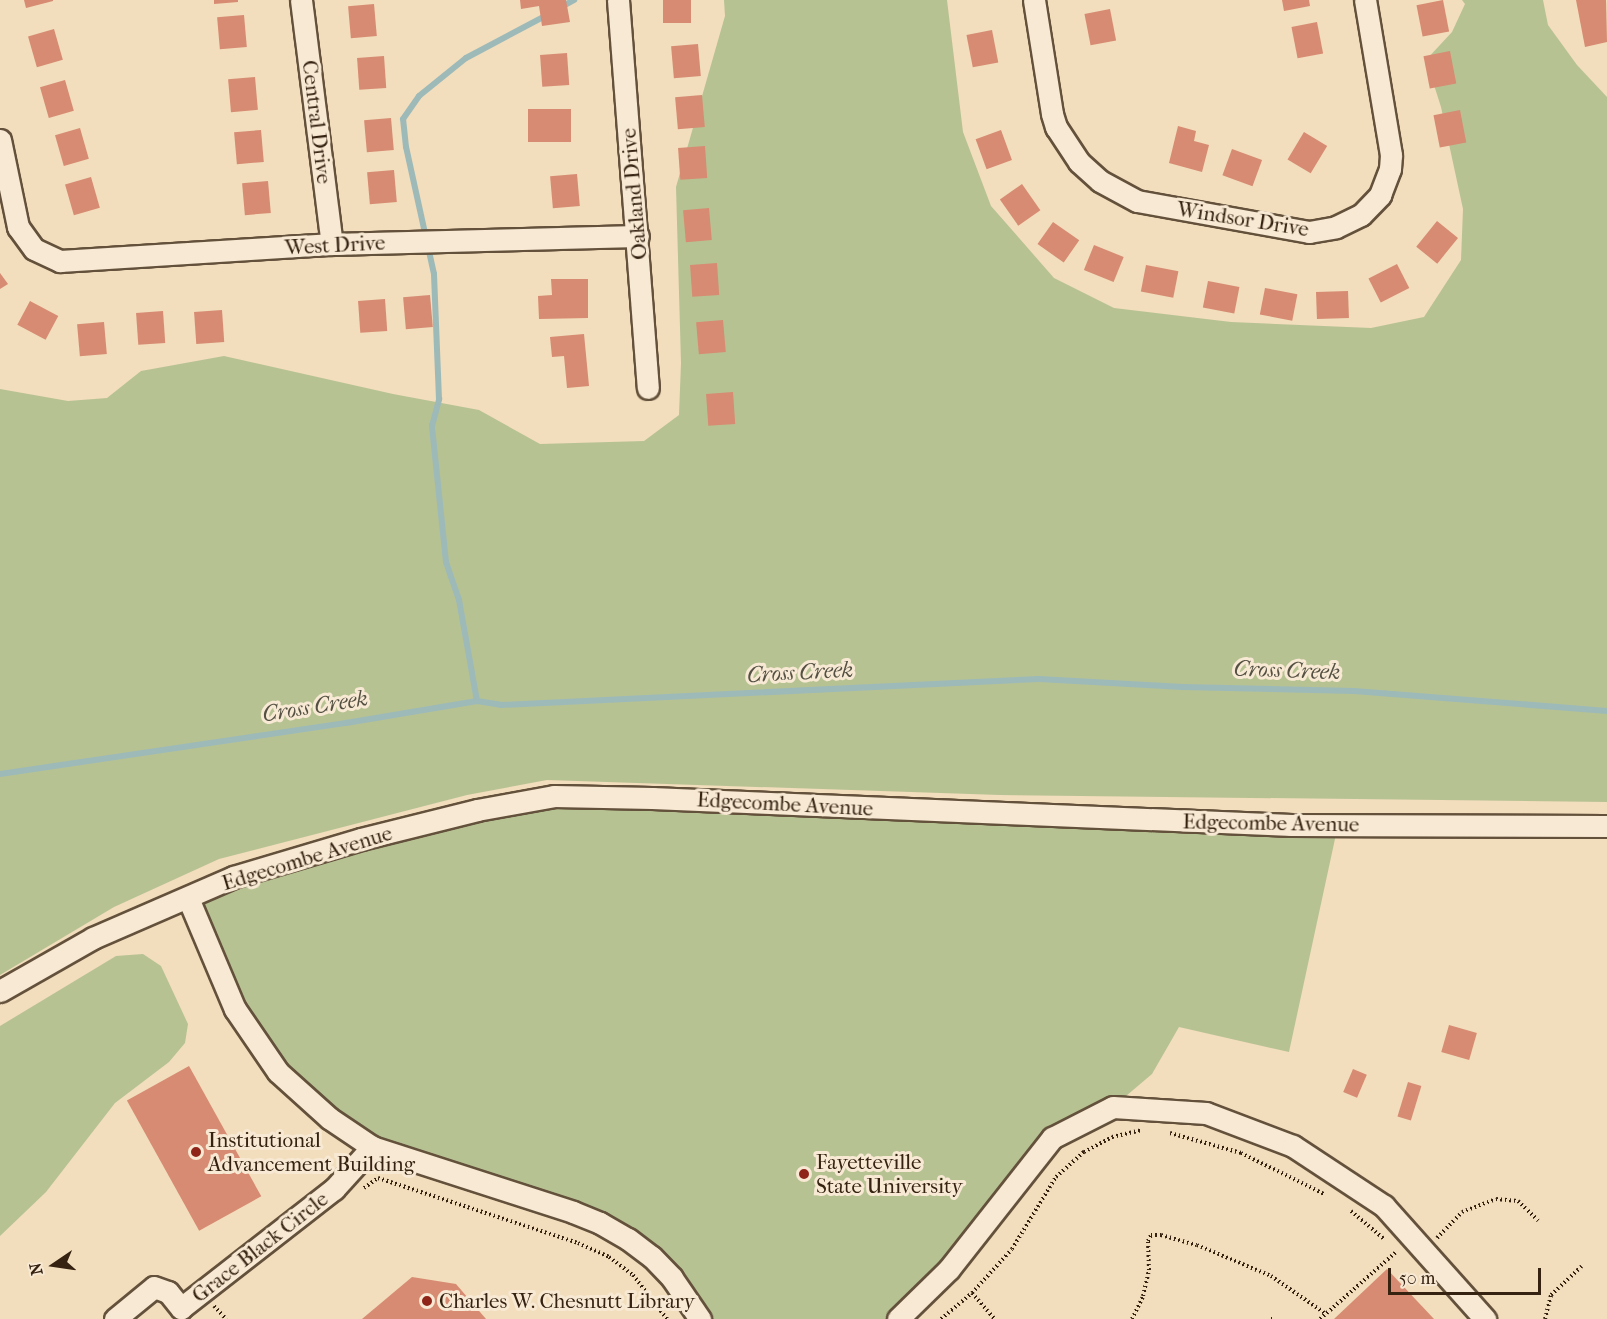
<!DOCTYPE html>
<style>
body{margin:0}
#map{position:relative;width:1607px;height:1319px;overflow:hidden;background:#f2ddbc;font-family:"IM FELL French Canon",serif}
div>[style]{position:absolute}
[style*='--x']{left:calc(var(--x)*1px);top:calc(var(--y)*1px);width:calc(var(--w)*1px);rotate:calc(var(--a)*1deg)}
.green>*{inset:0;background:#b7c293}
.stream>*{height:6px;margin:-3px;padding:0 3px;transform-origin:3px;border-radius:3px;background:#9dbab9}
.building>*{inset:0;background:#d68b72;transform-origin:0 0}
.path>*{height:4px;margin-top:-2px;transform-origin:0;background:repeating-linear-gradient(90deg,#352211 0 1.5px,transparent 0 4.5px)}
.roads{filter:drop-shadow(2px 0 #64513c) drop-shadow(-2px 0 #64513c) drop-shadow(0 2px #64513c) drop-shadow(0 -2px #64513c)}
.minor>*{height:21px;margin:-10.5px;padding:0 10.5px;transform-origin:10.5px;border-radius:10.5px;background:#f7e9d3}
.dots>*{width:16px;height:16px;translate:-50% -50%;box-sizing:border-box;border:3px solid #f7e9d3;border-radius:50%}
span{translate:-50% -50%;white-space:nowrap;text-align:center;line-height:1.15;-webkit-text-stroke:6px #f7e9d3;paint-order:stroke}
.street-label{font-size:21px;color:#352211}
.poi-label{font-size:21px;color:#352211}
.left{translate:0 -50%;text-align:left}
.water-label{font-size:22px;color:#545043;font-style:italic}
.north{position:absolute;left:24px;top:1235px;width:60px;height:60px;-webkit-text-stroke:4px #f7e9d3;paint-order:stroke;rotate:257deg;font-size:16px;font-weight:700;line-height:24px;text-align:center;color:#352211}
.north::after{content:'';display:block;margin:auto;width:21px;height:27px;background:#352211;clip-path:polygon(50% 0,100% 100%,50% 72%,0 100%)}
.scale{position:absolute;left:1388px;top:1268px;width:153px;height:27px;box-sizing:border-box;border:3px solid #352211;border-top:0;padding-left:8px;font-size:18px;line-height:21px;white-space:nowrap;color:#352211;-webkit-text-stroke:4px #f7e9d3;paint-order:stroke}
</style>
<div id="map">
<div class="green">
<i style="clip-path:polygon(724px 0,947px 0,963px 132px,991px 206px,1054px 278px,1114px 308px,1231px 322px,1371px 328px,1424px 317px,1461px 260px,1463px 209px,1441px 107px,1426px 60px,1452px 32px,1465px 4px,1462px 0,1543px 0,1548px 25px,1577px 65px,1607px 97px,1607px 802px,1000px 795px,547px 780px,467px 795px,219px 859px,114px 907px,0 975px,0 389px,68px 401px,107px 398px,141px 371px,224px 356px,393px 394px,479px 410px,540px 444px,644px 441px,679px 415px,681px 363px,676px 187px,725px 16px)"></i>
<i style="clip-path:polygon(554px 796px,1338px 825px,1289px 1052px,1179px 1027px,1152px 1074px,1113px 1107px,1052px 1138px,898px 1319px,697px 1319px,635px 1244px,361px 1141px,296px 1089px,241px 1018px,188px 898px)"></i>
<i style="clip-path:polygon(143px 954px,161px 966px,188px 1024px,185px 1043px,169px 1062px,115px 1103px,46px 1192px,0 1236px,0 1026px,116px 956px)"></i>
</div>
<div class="stream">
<i style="--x:561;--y:7;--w:15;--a:-28"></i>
<i style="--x:477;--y:701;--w:103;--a:-100.1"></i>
<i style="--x:459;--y:600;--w:40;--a:-108.9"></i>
<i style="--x:446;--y:562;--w:137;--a:-95.9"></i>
<i style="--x:432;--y:426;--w:28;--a:-75"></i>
<i style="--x:439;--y:399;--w:125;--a:-92.3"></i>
<i style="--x:434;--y:274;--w:130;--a:-102.4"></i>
<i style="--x:406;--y:147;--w:28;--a:-96"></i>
<i style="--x:403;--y:119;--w:28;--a:-55"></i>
<i style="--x:419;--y:96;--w:60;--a:-39"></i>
<i style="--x:466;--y:58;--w:92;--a:-28"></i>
<i style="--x:0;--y:774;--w:350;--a:-8.4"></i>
<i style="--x:346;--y:723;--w:133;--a:-9.5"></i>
<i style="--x:477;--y:701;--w:24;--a:9"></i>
<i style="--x:501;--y:705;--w:539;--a:-2.77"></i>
<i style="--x:1039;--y:679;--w:144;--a:3.2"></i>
<i style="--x:1183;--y:687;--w:171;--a:1.3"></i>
<i style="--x:1354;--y:691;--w:254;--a:4.5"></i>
</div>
<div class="building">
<i style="clip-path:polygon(24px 0,53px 0,53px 1px,26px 8px)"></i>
<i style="clip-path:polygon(214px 0,238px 0,238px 2px,214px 4px)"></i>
<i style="clip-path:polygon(520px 0,566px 0,570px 22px,542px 26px,539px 6px,521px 9px)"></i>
<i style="left:663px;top:0;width:28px;height:23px"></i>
<i style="clip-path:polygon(1282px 0,1309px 0,1310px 6px,1284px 11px)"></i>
<i style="left:1443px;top:0;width:32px;height:27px;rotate:79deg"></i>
<i style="clip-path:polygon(1576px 0,1606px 0,1607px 42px,1585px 47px)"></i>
<i style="left:374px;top:4px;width:32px;height:26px;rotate:85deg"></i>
<i style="left:1110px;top:9px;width:32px;height:26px;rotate:79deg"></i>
<i style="left:244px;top:15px;width:32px;height:27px;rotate:85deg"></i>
<i style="left:1317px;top:22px;width:32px;height:26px;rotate:79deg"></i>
<i style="left:54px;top:29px;width:32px;height:27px;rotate:74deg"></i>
<i style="left:992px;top:30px;width:33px;height:26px;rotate:79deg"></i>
<i style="left:698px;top:44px;width:32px;height:27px;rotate:85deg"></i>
<i style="left:1450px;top:51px;width:33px;height:27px;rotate:79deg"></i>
<i style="left:567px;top:53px;width:32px;height:27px;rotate:86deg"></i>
<i style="left:384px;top:56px;width:32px;height:27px;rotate:86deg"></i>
<i style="left:255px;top:77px;width:33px;height:27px;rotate:85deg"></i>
<i style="left:65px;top:80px;width:32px;height:26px;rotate:74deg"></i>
<i style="left:702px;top:95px;width:32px;height:27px;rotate:85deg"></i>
<i style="left:528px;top:109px;width:43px;height:33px"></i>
<i style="left:1460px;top:110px;width:33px;height:27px;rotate:79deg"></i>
<i style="left:391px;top:118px;width:32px;height:27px;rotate:85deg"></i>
<i style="clip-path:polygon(1178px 126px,1196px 131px,1194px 141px,1209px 145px,1202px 172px,1169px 163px)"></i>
<i style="left:80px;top:128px;width:32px;height:26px;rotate:74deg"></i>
<i style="left:261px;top:130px;width:32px;height:27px;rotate:85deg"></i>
<i style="left:1001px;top:130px;width:32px;height:27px;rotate:70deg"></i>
<i style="left:1304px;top:132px;width:27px;height:32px;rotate:31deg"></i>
<i style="left:705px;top:146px;width:32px;height:27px;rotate:86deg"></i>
<i style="left:1232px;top:149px;width:32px;height:28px;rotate:20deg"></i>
<i style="left:394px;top:170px;width:32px;height:27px;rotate:85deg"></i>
<i style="left:577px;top:174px;width:32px;height:27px;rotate:85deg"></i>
<i style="left:91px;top:177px;width:32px;height:27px;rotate:74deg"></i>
<i style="left:268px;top:181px;width:32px;height:26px;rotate:85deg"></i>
<i style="left:1022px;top:184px;width:32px;height:27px;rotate:55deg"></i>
<i style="left:709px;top:208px;width:32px;height:26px;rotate:85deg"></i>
<i style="left:1437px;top:221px;width:27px;height:33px;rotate:39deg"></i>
<i style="left:1053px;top:222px;width:32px;height:27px;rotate:35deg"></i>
<i style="left:1094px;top:245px;width:32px;height:27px;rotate:22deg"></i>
<i style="left:717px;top:263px;width:32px;height:27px;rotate:86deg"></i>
<i style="left:1397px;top:264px;width:27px;height:32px;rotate:63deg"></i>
<i style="left:1146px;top:265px;width:33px;height:27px;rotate:11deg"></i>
<i style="clip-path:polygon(0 273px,8px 284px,0 289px)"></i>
<i style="clip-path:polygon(551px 279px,588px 279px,588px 318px,539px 319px,538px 296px,552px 295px)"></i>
<i style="left:1208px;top:281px;width:32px;height:27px;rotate:11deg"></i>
<i style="left:1265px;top:288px;width:33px;height:27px;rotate:11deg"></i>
<i style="left:1348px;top:291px;width:27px;height:32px;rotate:88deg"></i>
<i style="left:430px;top:295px;width:32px;height:27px;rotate:85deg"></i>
<i style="left:385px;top:299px;width:32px;height:27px;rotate:86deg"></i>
<i style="left:30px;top:301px;width:32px;height:27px;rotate:28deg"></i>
<i style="left:222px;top:310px;width:32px;height:28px;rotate:86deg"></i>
<i style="left:163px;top:311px;width:32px;height:27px;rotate:86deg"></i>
<i style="left:723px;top:320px;width:32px;height:27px;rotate:85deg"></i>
<i style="left:104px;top:322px;width:32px;height:27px;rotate:85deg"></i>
<i style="clip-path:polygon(584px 334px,589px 386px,567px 388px,564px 356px,552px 357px,550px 337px)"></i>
<i style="left:733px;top:392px;width:32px;height:27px;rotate:86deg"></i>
<i style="left:1449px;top:1025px;width:29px;height:28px;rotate:16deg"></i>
<i style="left:189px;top:1066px;width:149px;height:71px;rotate:61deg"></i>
<i style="left:1353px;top:1069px;width:15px;height:25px;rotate:23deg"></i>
<i style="left:1408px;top:1082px;width:14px;height:36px;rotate:17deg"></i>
<i style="clip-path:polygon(1387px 1269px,1434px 1319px,1334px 1319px)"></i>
<i style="clip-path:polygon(412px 1277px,456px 1284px,486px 1319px,362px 1319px)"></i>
</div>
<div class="path">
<i style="--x:1170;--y:1133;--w:74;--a:15.7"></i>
<i style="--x:1241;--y:1153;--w:93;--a:26.3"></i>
<i style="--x:364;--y:1188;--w:17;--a:-36"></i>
<i style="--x:378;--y:1178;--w:210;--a:18"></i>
<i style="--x:578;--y:1243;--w:34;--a:24"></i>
<i style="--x:609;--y:1257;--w:30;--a:37"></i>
<i style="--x:633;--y:1275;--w:56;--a:52.3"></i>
<i style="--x:1351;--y:1211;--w:43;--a:40.3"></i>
<i style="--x:1437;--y:1238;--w:36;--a:-46"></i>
<i style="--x:1462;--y:1212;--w:36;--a:-21"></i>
<i style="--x:1496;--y:1199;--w:22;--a:5"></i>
<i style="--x:1518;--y:1201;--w:28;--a:44"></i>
<i style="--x:972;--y:1293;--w:35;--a:49"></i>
<i style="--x:214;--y:1306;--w:18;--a:47"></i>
<i style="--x:941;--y:1319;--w:40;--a:-40"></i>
<i style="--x:972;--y:1293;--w:59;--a:-47.7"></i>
<i style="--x:1012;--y:1249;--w:84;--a:-58.6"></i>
<i style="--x:1056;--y:1177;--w:38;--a:-42"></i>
<i style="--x:1084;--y:1152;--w:32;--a:-28"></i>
<i style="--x:1112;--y:1137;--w:31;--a:-13"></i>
<i style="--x:1132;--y:1319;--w:25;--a:-64"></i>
<i style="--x:1143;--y:1296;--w:27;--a:-77"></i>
<i style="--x:1149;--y:1270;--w:29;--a:-92"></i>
<i style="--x:1148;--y:1241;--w:7;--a:-63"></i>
<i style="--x:1151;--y:1235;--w:10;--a:0"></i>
<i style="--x:1161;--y:1235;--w:37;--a:16"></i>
<i style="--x:1197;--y:1245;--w:80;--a:22.7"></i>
<i style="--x:1271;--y:1276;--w:67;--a:34.6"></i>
<i style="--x:1271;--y:1319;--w:2;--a:0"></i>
<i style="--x:1320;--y:1319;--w:101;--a:-41.4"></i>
<i style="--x:1545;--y:1319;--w:25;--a:-76"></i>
<i style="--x:1551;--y:1295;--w:42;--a:-43.1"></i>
</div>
<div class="roads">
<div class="minor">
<i style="--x:301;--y:0;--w:246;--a:82.8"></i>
<i style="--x:618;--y:0;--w:389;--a:85.6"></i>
<i style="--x:1034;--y:0;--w:115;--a:81"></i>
<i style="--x:1052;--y:114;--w:14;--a:73"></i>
<i style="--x:1056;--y:127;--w:42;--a:56.7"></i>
<i style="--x:1079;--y:162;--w:28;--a:42"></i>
<i style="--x:1100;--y:181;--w:42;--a:28.4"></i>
<i style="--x:1137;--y:201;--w:175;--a:10.2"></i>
<i style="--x:1309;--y:232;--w:27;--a:-10"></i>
<i style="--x:1336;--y:227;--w:28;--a:-26"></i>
<i style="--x:1361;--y:215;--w:28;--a:-46"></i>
<i style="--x:1380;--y:195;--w:28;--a:-69"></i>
<i style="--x:1390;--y:169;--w:14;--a:-86"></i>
<i style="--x:1391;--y:155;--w:157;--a:-99.5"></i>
<i style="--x:0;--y:140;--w:89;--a:78.3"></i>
<i style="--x:18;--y:227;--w:27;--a:54"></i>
<i style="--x:34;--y:249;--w:29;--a:25"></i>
<i style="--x:60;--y:261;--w:273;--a:-3.6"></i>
<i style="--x:332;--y:244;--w:306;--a:-1.5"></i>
<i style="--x:188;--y:898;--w:121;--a:67.1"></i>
<i style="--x:235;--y:1009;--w:76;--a:55.7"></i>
<i style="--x:278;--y:1072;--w:69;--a:42"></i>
<i style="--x:329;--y:1118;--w:52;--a:34"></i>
<i style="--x:372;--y:1147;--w:211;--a:17.9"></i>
<i style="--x:573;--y:1212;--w:29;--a:22"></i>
<i style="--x:600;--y:1223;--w:32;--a:30"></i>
<i style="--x:628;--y:1239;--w:30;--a:37"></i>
<i style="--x:652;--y:1257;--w:29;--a:46"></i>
<i style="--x:672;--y:1278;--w:50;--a:55.7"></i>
<i style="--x:0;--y:991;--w:107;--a:-29.7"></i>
<i style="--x:93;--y:938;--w:153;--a:-23.5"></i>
<i style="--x:233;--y:877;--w:134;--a:-16.5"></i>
<i style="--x:361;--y:839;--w:120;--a:-14"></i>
<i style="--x:477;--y:810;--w:78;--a:-10.3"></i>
<i style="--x:554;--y:796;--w:98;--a:1.2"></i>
<i style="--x:652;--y:798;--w:640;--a:2.42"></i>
<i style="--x:1291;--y:825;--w:316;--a:0.2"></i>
<i style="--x:115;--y:1319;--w:50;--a:-39.4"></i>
<i style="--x:154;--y:1287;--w:15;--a:20"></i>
<i style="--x:168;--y:1292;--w:21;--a:51"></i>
<i style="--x:181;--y:1308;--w:194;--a:-37.9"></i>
<i style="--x:334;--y:1189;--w:57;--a:-47.9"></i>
<i style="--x:898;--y:1319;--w:71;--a:-44.4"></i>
<i style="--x:949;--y:1269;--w:167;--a:-51.8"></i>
<i style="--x:1052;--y:1138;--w:68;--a:-26.9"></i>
<i style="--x:1113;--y:1107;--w:93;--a:3.7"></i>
<i style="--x:1206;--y:1113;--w:93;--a:20.8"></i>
<i style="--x:1293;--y:1146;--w:109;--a:33.4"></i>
<i style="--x:1384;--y:1206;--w:152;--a:48.2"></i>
</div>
</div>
<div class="dots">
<i style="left:196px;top:1152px;background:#8f2418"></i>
<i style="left:804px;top:1174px;background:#8f2418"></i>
<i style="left:427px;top:1301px;background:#8f2418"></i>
</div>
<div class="street-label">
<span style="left:317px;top:122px;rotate:83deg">Central Drive</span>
<span style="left:634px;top:194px;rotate:-95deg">Oakland Drive</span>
<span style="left:1243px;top:219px;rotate:9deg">Windsor Drive</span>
<span style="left:335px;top:245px;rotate:-3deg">West Drive</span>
<span style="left:785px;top:804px;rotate:3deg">Edgecombe Avenue</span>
<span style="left:1271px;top:823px;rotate:1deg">Edgecombe Avenue</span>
<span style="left:307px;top:858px;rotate:-17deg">Edgecombe Avenue</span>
<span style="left:260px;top:1247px;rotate:-38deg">Grace Black Circle</span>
</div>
<div class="poi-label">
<span class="left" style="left:208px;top:1152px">Institutional<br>Advancement Building</span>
<span class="left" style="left:816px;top:1174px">Fayetteville<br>State University</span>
<span class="left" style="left:439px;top:1301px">Charles W. Chesnutt Library</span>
</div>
<div class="water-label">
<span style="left:1287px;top:671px;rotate:2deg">Cross Creek</span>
<span style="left:800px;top:673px;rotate:-3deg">Cross Creek</span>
<span style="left:315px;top:707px;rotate:-9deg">Cross Creek</span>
</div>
<div class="north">N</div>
<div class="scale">50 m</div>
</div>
